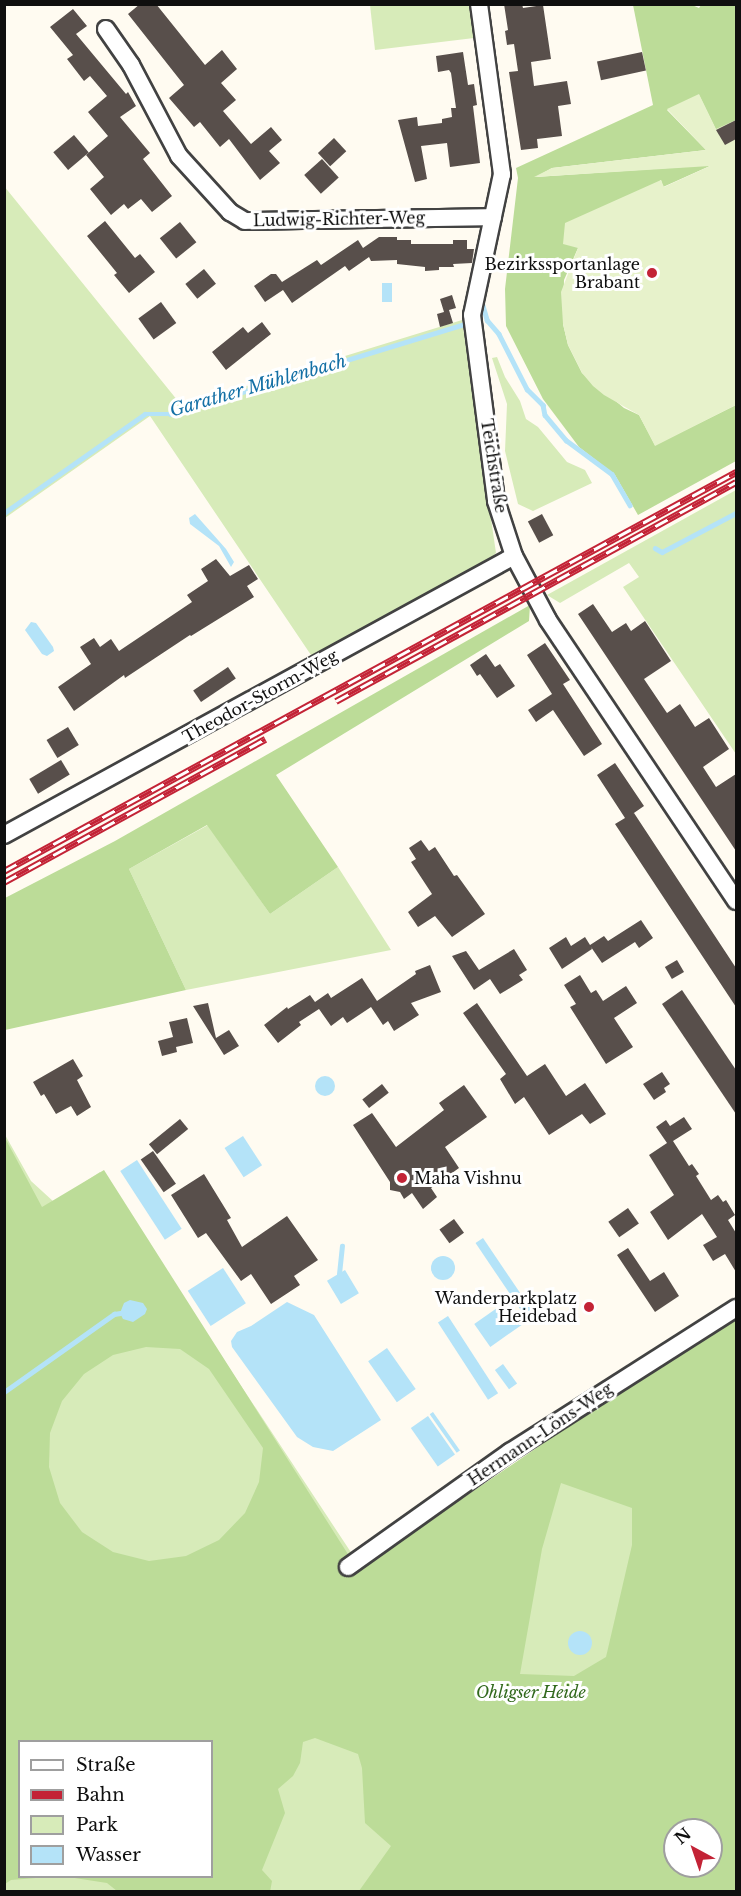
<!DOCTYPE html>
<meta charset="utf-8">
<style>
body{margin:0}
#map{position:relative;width:741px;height:1896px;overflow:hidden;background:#fffbf1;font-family:"Libre Baskerville",serif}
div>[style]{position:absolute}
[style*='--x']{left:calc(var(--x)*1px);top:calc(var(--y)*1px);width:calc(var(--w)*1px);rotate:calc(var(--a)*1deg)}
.green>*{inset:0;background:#d7ebb9}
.forest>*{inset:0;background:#bcdc98}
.pitch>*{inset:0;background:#e7f2cb}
.water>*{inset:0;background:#b4e3f8;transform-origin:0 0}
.round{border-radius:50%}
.stream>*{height:4.5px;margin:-2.25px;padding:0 2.25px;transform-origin:2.25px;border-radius:2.25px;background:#b4e3f8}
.building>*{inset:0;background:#584f4b;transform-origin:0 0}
.roads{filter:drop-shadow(2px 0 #424242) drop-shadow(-2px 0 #424242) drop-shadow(0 2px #424242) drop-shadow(0 -2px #424242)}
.minor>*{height:16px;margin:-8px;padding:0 8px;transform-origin:8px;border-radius:8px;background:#fff}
.rail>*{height:7px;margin-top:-3.5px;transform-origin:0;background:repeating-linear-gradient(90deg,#fff 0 14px,#c32336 0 28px);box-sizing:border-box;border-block:2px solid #c32336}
.dots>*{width:16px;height:16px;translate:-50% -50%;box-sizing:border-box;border:3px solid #fff;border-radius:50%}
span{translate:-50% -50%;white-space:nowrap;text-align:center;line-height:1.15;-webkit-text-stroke:6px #fff;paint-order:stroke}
.street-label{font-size:16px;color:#0f0f0f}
.poi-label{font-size:16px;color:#0f0f0f}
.right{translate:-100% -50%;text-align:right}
.left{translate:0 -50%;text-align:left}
.park-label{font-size:16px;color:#32691d;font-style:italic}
.water-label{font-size:18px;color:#1470a5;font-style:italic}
.frame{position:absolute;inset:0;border:6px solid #0f0f0f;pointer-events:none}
.legend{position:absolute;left:18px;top:1740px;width:195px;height:138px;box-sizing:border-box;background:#fff;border:2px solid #9f9f9f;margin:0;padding:8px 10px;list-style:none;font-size:18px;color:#0f0f0f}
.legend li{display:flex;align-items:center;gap:12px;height:30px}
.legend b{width:30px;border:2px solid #9f9f9f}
.north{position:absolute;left:663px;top:1818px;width:60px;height:60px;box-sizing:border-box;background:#fff;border:2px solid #9f9f9f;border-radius:50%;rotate:320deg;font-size:16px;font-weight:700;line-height:24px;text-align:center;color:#0f0f0f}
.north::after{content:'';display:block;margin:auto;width:21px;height:27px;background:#c32336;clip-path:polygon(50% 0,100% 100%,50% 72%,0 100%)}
</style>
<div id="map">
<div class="green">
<i style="clip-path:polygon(370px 5px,469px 5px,474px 38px,375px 50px)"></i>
<i style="clip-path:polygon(4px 186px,182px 406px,462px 320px,496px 553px,484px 565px,313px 658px,150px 416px,5px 518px)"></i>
<i style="clip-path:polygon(497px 357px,505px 377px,520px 401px,526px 419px,538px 427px,567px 462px,585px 470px,592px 483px,533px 511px,518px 504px,505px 451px,507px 404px,492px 358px)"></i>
<i style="clip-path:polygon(736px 490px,736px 754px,623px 587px,639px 577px,629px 563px,560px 603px,547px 595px)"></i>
<i style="clip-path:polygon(208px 825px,270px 914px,338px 867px,391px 950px,186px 990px,129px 869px)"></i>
<i style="clip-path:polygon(evenodd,4px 1133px,31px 1181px,54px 1202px,100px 1172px,360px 1566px,736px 1317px,736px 1891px,5px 1891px,4px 1133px,20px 1742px,212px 1742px,212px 1876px,20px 1876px,20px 1742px,4px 1133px,675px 1830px,711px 1830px,711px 1866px,675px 1866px,675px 1830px)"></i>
</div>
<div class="forest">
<i style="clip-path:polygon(633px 5px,692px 5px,699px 8px,701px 5px,736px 5px,736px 120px,716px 130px,699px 95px,667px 110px,706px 150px,552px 168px,536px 177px,712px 165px,663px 187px,661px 180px,578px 248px,564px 280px,563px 324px,568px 345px,582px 373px,624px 408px,639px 415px,655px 445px,736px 405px,736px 461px,638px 515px,615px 475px,579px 447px,543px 399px,506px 326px,505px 289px,518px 178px,516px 168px,653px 105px)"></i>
<i style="clip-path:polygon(530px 605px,529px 621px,276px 775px,338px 867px,270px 914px,207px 825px,129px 869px,186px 990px,5px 1030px,5px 898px,115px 841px)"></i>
<i style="clip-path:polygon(evenodd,4px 1136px,42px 1207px,104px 1170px,358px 1570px,611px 1397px,736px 1317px,736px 1891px,359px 1891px,391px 1846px,365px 1823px,362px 1768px,358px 1754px,315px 1738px,303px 1742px,300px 1763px,293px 1776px,278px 1789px,285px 1813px,262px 1870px,272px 1881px,270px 1892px,117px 1891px,107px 1883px,68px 1877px,212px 1876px,212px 1742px,20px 1742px,20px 1876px,48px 1877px,11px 1880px,5px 1884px,4px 1136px,146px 1347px,180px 1349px,209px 1369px,263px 1448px,259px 1482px,245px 1513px,219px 1540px,186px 1556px,149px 1561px,113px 1552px,82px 1532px,60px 1503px,49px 1467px,50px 1433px,62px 1401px,84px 1374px,113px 1355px,146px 1347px,4px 1136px,561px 1483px,632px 1508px,632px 1545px,606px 1657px,574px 1676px,520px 1674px,542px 1549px,561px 1483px,4px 1136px,675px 1830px,711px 1830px,711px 1866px,675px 1866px,675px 1830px)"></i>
</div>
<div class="pitch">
<i style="clip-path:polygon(699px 94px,716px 129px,736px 120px,736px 405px,655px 446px,639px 415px,604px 395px,593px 386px,582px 373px,568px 345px,563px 324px,561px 292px,578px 248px,563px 244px,565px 223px,661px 180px,664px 187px,710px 166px,534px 177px,552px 168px,706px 150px,667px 109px)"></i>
</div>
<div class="water">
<i style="left:382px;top:283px;width:10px;height:19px"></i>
<i style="clip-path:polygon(195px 514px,226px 549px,234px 562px,231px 567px,219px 546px,190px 524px,189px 518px)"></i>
<i style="clip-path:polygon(31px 622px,36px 623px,53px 647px,54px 651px,47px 656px,42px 654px,25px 630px)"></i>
<i class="round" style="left:315px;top:1076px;width:20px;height:20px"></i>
<i style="left:243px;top:1136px;width:35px;height:22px;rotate:57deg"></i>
<i style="left:137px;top:1160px;width:82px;height:20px;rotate:57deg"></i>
<i style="left:483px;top:1238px;width:96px;height:9px;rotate:56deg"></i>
<i class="round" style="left:431px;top:1256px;width:24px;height:24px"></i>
<i style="left:223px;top:1268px;width:42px;height:42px;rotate:57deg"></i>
<i style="left:345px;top:1270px;width:27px;height:21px;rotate:59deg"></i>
<i style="clip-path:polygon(130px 1300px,143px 1303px,147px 1309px,145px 1314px,133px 1322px,123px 1319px,120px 1313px,124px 1303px)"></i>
<i style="left:507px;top:1301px;width:28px;height:40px;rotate:55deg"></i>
<i style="clip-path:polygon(287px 1302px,314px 1315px,381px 1420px,333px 1451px,313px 1447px,297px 1437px,232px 1347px,231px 1341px,237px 1332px,251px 1326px)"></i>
<i style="left:448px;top:1316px;width:92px;height:12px;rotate:57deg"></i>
<i style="left:387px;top:1348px;width:50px;height:23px;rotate:55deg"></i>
<i style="left:503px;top:1364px;width:24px;height:10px;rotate:54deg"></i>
<i style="left:433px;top:1412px;width:47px;height:4px;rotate:55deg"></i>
<i style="left:428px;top:1416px;width:47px;height:21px;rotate:55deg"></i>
<i class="round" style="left:568px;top:1631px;width:24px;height:24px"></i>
</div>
<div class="stream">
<i style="--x:482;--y:302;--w:19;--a:74"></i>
<i style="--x:487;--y:320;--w:18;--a:49"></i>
<i style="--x:499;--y:334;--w:62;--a:63"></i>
<i style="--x:527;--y:389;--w:23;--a:45"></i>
<i style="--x:543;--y:405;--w:10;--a:79"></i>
<i style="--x:545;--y:415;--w:33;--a:50"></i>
<i style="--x:566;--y:440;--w:57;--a:36.5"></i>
<i style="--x:612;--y:474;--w:36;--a:60"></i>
<i style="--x:4;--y:513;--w:172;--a:-35.1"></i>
<i style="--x:145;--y:414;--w:25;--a:0"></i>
<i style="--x:170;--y:414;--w:308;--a:-17"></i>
<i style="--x:655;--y:548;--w:8;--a:30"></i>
<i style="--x:662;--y:552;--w:84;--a:-27.8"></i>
<i style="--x:339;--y:1274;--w:28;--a:-84"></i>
<i style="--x:4;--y:1392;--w:135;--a:-35.3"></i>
<i style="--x:114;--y:1314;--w:6;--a:-9"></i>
</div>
<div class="building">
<i style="clip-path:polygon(140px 4px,156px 4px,205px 65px,222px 50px,237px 69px,221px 83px,236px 100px,223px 111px,251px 144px,271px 127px,282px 140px,269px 151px,280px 163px,260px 180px,229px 139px,220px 147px,200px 122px,194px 127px,169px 98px,184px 85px,128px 14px)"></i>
<i style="clip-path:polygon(504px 4px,522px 4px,523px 8px,543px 5px,551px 59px,531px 62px,534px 86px,567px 81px,571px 104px,558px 106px,562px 136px,537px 139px,538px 148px,521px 150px,509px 72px,518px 71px,514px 44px,507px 45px,505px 31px,508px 30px)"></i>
<i style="clip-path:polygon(73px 9px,87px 26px,76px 34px,126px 94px,128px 92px,136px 106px,120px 117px,150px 153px,143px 159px,172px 196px,152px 212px,141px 199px,128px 209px,124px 204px,111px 215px,90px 189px,104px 177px,86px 155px,108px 136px,88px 112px,107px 96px,90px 76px,84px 81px,67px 59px,73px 55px,50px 27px)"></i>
<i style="clip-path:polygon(463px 52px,468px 85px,474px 84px,477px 105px,473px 106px,480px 163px,450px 167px,447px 143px,421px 146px,427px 179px,415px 182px,398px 120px,417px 117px,418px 126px,442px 123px,442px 119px,452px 117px,451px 108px,456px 108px,451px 73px,449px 70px,438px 72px,436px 56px)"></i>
<i style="left:642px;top:52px;width:19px;height:46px;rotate:78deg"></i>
<i style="clip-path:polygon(736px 120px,736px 139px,725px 145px,716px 130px)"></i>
<i style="left:74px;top:135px;width:23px;height:27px;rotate:50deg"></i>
<i style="left:334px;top:138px;width:18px;height:22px;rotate:47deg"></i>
<i style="left:322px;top:159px;width:25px;height:24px;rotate:48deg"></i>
<i style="clip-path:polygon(105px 221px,135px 258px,140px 254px,155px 272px,129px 293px,114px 275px,117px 273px,87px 236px)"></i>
<i style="left:180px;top:222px;width:26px;height:26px;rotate:51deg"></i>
<i style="clip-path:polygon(379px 237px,397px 237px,397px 240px,411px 240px,411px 244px,453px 244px,453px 240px,467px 240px,467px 249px,474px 249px,472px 263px,453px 264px,454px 267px,439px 267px,439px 270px,425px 271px,425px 267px,397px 264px,397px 260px,371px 261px,369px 257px,349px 271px,345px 266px,292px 303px,283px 290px,265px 302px,254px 286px,271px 274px,276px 274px,282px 282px,317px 260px,321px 265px,358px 240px,368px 256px,363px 248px)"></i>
<i style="left:204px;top:269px;width:19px;height:24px;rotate:51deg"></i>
<i style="clip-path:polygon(452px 295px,456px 308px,449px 310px,453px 323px,440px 327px,437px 314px,444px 312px,440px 299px)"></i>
<i style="left:161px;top:302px;width:26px;height:28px;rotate:54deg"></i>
<i style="clip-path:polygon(262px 322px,271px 334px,226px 370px,212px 352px,243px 327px,248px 333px)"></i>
<i style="left:542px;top:514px;width:24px;height:16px;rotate:62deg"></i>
<i style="clip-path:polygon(216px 559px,230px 576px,249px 565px,258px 579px,247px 586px,254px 597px,191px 636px,190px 635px,125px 678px,124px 675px,74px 711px,58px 687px,91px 664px,80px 647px,94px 638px,100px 647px,111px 639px,119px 651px,192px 602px,187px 595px,208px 581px,201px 569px)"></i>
<i style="clip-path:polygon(593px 604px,612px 632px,626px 623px,631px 631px,645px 621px,671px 661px,644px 679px,667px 713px,680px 704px,695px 727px,709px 718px,729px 749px,703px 767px,716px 787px,736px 774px,736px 851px,578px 614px)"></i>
<i style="clip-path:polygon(545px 643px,570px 680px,563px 684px,602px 744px,584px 756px,553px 710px,536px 722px,528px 710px,552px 694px,527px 655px)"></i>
<i style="clip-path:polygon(486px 654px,495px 667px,500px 664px,515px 686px,497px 698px,480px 674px,477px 676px,470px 665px)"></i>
<i style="left:228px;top:667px;width:14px;height:42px;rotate:56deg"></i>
<i style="left:68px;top:727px;width:21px;height:25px;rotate:59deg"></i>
<i style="left:61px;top:760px;width:17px;height:37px;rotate:59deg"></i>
<i style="clip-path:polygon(615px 763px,644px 806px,631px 815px,634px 813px,736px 968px,736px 1007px,615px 824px,625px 818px,597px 775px)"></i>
<i style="clip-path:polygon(421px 840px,429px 851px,435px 847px,454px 876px,457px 875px,485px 914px,452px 937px,435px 916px,418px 927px,408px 912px,432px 894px,411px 862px,416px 859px,409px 848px)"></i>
<i style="clip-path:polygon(641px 920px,653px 938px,639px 948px,635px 942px,602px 963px,591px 947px,592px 949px,562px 969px,549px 948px,566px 937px,571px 946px,585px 937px,590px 945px,604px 936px,608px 941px)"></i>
<i style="clip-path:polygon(514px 949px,527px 970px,519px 975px,523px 980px,500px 994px,490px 979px,474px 990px,452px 956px,466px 951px,479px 970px)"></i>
<i style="left:677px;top:960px;width:14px;height:14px;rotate:60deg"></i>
<i style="clip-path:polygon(430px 965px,441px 992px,411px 1003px,419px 1015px,394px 1031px,388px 1021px,383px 1025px,371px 1007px,347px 1023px,343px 1017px,331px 1026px,319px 1009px,299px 1022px,301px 1025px,278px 1043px,264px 1025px,287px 1007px,288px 1009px,310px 995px,315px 1002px,328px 993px,331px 998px,362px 978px,377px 1001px,416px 974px,415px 971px)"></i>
<i style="clip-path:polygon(580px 975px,591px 993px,596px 990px,603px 1001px,626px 986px,637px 1003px,614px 1018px,633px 1047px,606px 1064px,570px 1007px,576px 1004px,564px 985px)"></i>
<i style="clip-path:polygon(682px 990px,736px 1070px,736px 1114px,662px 1004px)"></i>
<i style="clip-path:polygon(208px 1003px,216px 1038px,229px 1030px,239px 1046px,224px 1055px,193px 1006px)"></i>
<i style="clip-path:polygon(477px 1003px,527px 1076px,545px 1064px,566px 1096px,585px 1083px,606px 1114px,590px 1124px,582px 1114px,549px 1135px,524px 1097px,515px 1104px,500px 1079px,506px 1074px,463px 1013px)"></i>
<i style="clip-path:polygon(187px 1018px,193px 1043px,176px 1047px,177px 1052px,162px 1056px,158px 1041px,173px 1037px,169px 1022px)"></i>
<i style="clip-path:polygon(73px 1059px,83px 1076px,77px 1080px,91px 1107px,77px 1116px,71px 1106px,56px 1114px,44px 1094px,41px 1096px,33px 1082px)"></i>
<i style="clip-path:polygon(662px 1072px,670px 1084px,664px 1088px,666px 1092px,654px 1100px,643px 1084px)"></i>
<i style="left:382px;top:1084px;width:11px;height:25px;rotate:52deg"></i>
<i style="clip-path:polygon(464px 1085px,487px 1117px,445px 1147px,459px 1168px,431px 1188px,437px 1197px,423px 1209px,412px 1193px,404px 1199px,400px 1192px,390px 1190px,390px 1182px,353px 1125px,372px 1113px,396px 1147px,444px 1110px,439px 1103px)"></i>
<i style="clip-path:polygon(684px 1117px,692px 1129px,673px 1141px,689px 1166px,692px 1164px,699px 1174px,696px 1176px,711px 1200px,718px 1195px,723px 1202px,726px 1200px,735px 1215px,728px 1220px,736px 1233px,736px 1272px,725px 1254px,713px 1261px,703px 1245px,717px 1237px,702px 1214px,668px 1240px,650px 1212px,674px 1195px,649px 1155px,667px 1143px,656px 1127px,666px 1120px,670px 1126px)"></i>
<i style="left:180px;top:1119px;width:13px;height:40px;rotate:51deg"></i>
<i style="left:153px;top:1151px;width:40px;height:15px;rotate:55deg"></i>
<i style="clip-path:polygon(204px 1174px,231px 1218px,227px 1220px,242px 1247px,287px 1216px,318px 1260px,294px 1276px,300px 1285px,271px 1304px,251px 1274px,241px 1281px,206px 1233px,198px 1238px,171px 1195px)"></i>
<i style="left:628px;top:1208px;width:19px;height:24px;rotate:55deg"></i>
<i style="left:454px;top:1219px;width:17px;height:18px;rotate:54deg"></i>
<i style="clip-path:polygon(628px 1248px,650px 1281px,664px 1272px,679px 1296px,655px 1312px,617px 1255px)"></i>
</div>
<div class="roads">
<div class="minor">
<i style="--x:479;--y:4;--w:172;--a:82.3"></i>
<i style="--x:502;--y:174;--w:144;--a:102"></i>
<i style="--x:472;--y:315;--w:188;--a:82.6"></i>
<i style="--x:496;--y:501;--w:58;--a:71.9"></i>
<i style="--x:514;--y:556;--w:72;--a:62"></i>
<i style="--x:548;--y:620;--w:338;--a:56.2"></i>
<i style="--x:106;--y:29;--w:44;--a:55.2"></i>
<i style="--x:131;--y:65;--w:103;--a:62.2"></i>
<i style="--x:179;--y:156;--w:76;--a:47.7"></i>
<i style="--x:230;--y:212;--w:17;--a:31"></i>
<i style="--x:245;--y:221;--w:248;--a:-0.9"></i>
<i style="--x:4;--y:835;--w:581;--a:-28.68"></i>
<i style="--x:348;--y:1567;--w:199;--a:-35.4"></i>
<i style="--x:510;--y:1452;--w:268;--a:-32.5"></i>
</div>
</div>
<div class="rail">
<i style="--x:336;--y:701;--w:456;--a:-28.7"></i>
<i style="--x:4;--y:871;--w:834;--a:-28.59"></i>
<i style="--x:4;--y:882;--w:298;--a:-28.7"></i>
</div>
<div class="dots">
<i style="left:652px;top:273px;background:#c32336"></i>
<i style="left:402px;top:1178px;background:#c32336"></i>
<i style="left:589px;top:1307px;background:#c32336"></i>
</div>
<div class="street-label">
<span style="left:339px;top:219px;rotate:-1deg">Ludwig-Richter-Weg</span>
<span style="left:494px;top:466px;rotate:81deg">Teichstraße</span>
<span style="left:260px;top:696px;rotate:-29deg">Theodor-Storm-Weg</span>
<span style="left:540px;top:1434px;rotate:-34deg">Hermann-Löns-Weg</span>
</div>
<div class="poi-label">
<span class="right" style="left:640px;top:273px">Bezirkssportanlage<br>Brabant</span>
<span class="left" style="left:414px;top:1178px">Maha Vishnu</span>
<span class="right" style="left:577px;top:1307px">Wanderparkplatz<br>Heidebad</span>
</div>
<div class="park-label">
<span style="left:531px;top:1692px">Ohligser Heide</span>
</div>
<div class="water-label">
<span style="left:258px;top:386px;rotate:-16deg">Garather Mühlenbach</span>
</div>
<div class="frame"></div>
<ul class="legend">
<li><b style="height:8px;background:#fff"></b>Straße</li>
<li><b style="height:8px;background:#c32336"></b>Bahn</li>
<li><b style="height:16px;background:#d7ebb9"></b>Park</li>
<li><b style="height:16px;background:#b4e3f8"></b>Wasser</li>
</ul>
<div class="north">N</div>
</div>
